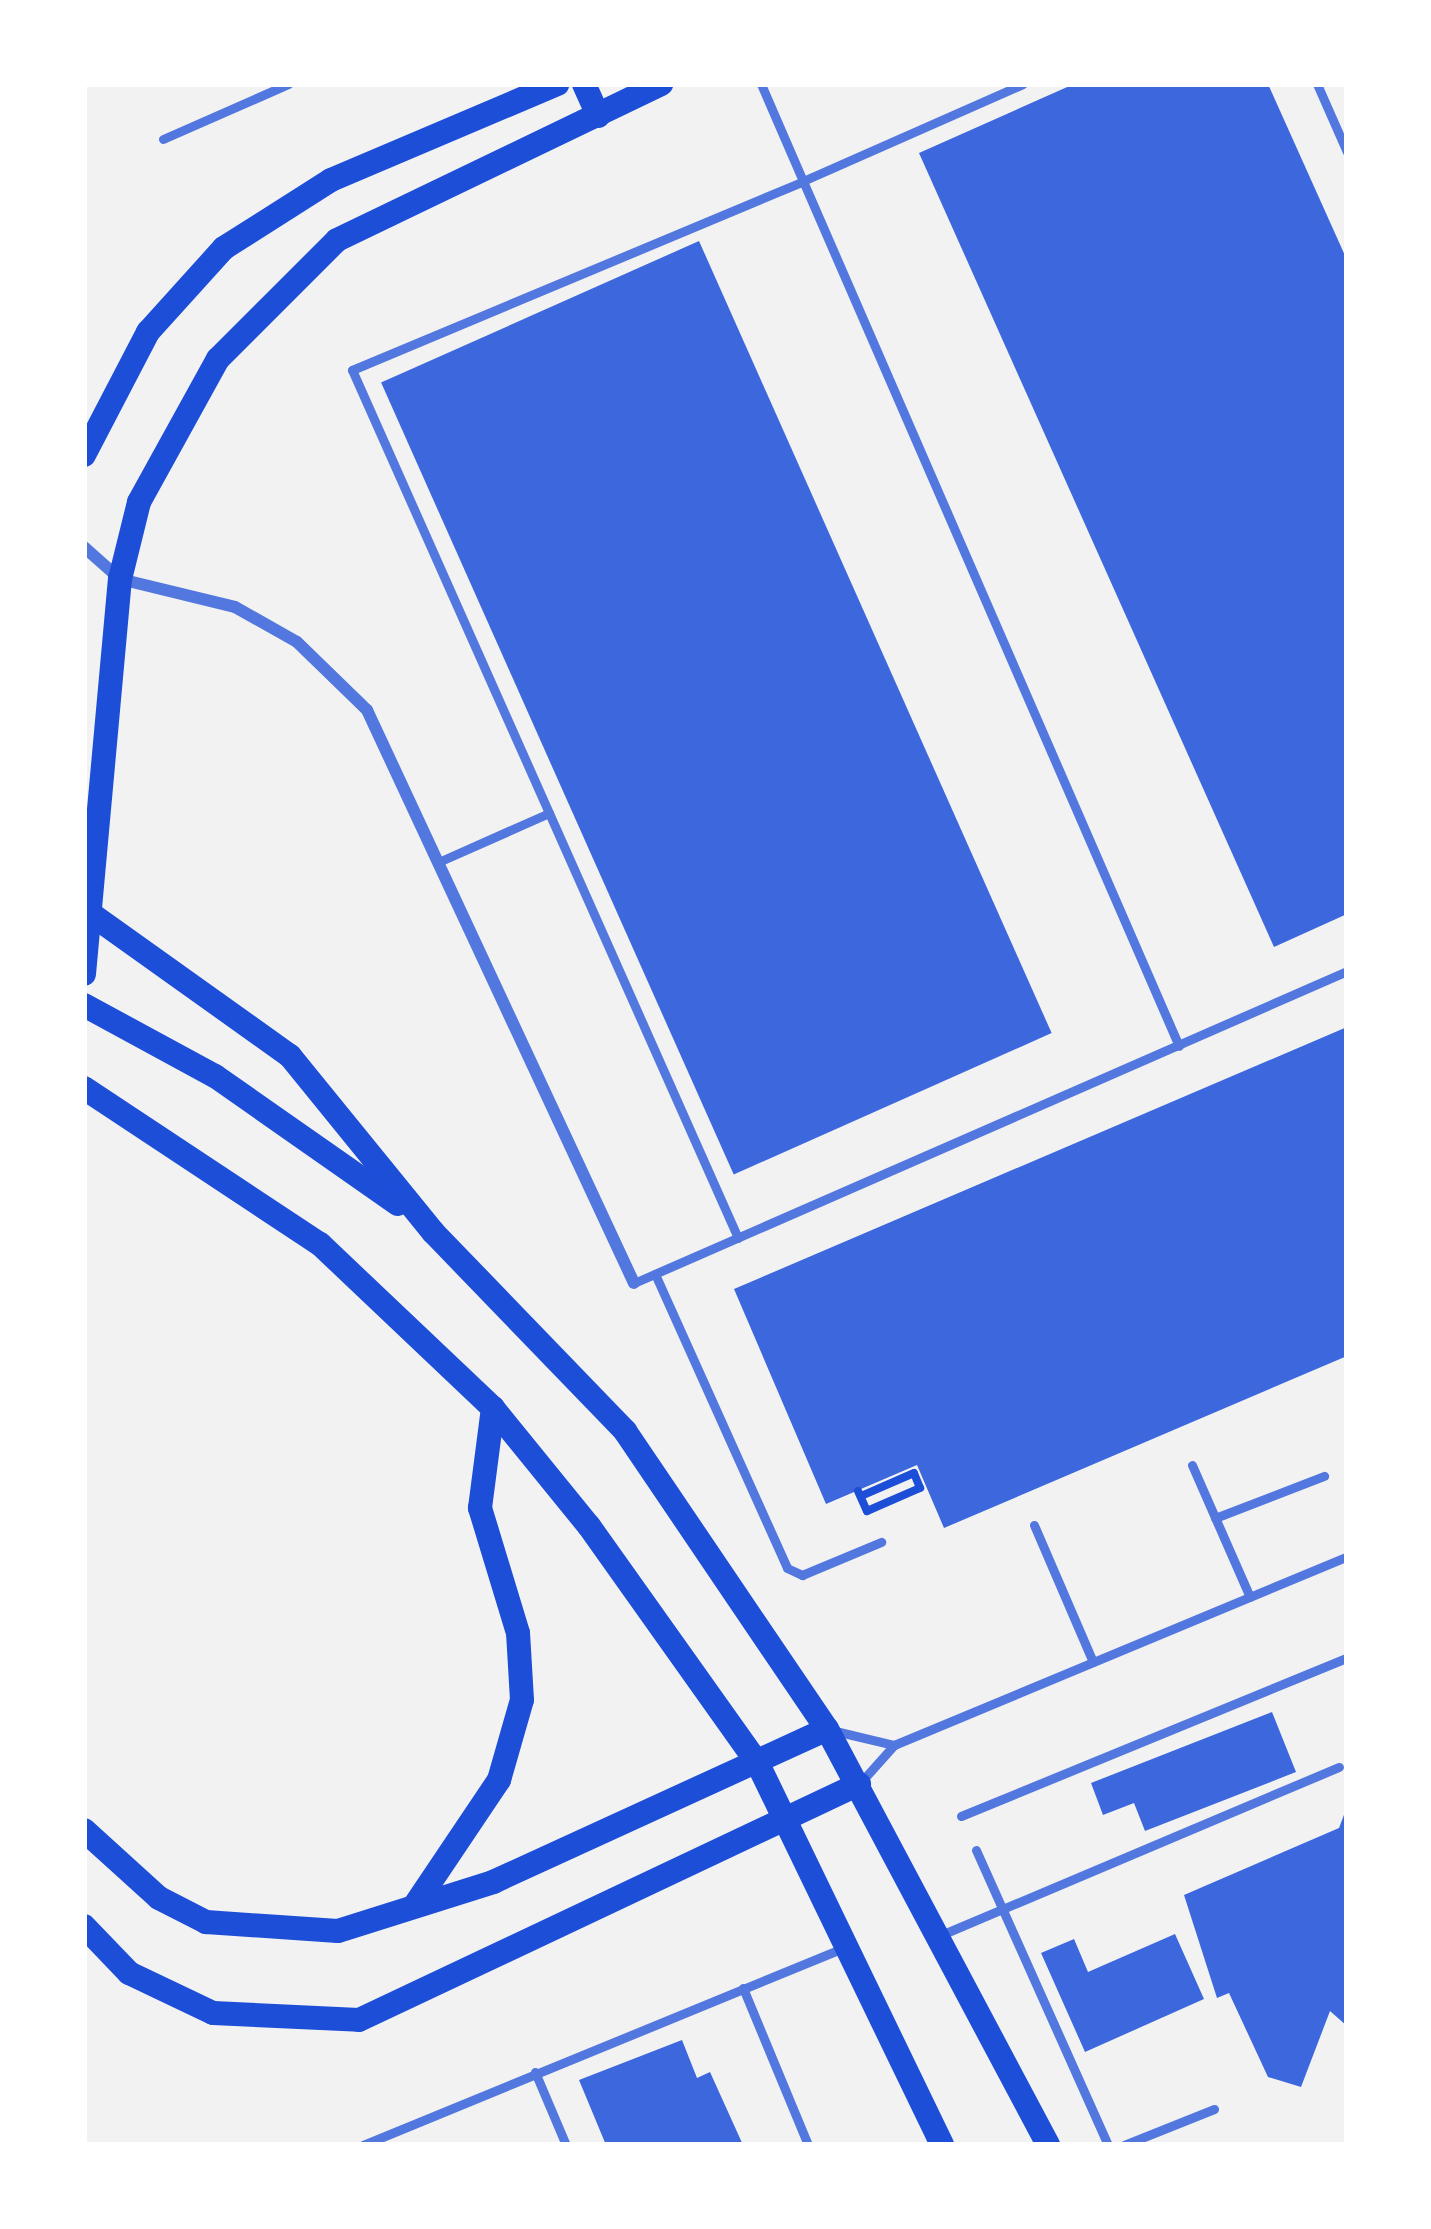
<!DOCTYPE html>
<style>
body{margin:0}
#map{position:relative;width:1431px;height:2229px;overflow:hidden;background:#f2f2f2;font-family:"IBM Plex Sans",sans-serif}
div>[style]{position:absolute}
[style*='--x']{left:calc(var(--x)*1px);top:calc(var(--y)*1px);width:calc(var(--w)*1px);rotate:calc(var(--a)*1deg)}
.building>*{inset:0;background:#3d67dc;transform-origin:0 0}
.path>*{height:8px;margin:-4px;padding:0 4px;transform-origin:4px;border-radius:4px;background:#1d4ed8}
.service>*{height:9px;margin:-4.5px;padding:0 4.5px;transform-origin:4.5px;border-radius:4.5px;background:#5277de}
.minor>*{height:12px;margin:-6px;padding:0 6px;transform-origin:6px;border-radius:6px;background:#5277de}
.secondary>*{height:24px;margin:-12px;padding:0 12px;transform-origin:12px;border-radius:12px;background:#1d4ed8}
span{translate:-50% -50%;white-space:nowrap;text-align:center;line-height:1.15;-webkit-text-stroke:9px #fff;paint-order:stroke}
.frame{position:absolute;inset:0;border:87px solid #fff;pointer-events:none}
</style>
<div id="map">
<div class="building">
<i style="clip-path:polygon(1074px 84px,1268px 84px,1347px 260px,1347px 914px,1274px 947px,919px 153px)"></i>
<i style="left:699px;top:241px;width:867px;height:348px;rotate:66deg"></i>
<i style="clip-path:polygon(1347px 1027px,1347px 1356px,944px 1528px,917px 1465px,826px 1504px,734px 1289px)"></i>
<i style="clip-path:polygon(1272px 1712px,1296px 1772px,1145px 1831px,1134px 1803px,1103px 1815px,1091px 1783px)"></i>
<i style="clip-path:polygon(1347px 1807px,1347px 2026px,1330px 2011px,1301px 2087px,1268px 2077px,1229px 1993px,1217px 1998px,1184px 1895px,1339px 1828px)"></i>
<i style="clip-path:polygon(1175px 1934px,1204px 1999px,1085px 2052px,1041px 1953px,1074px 1939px,1088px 1972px)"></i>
<i style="clip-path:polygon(682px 2040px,697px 2078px,710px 2072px,743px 2145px,606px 2145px,579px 2080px)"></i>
</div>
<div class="path">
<i style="--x:858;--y:1491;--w:22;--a:66"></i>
<i style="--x:867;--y:1511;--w:58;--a:-23.5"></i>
<i style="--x:920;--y:1488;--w:16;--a:-112"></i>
<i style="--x:914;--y:1473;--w:58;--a:156.5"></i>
</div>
<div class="service">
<i style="--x:761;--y:84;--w:106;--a:66.6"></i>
<i style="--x:803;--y:181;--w:240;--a:-23.8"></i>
<i style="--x:1317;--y:84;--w:74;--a:66.2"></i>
<i style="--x:163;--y:139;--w:137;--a:-23.7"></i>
<i style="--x:443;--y:860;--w:116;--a:-23.9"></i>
<i style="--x:738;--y:1238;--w:950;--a:-113.97"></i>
<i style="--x:352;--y:370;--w:489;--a:-22.7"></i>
<i style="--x:803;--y:181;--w:943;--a:66.51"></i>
<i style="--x:655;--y:1274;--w:322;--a:65.8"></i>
<i style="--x:787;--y:1568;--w:17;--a:25"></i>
<i style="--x:802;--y:1575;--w:86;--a:-22.7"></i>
<i style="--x:634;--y:1283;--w:778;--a:-23.63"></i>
<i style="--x:1192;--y:1465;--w:144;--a:66.3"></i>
<i style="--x:1215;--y:1518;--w:117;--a:-21.1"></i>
<i style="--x:1034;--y:1525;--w:149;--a:66.7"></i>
<i style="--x:835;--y:1731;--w:61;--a:13.3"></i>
<i style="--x:861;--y:1782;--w:50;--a:-48.3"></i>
<i style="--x:894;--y:1745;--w:491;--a:-22.6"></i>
<i style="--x:961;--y:1816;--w:417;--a:-22.3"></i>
<i style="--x:976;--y:1850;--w:323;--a:65.9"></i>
<i style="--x:941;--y:1935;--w:432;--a:-22.9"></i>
<i style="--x:743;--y:1988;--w:170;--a:67.5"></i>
<i style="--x:535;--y:2072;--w:79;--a:67"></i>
<i style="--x:363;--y:2145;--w:519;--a:-22.31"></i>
<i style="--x:1124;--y:2145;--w:97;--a:-21.8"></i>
</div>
<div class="minor">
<i style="--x:84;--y:547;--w:48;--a:41.6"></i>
<i style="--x:120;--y:579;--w:118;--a:13.7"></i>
<i style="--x:235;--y:607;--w:71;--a:29.4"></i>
<i style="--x:297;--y:642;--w:98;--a:44.2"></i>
<i style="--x:367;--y:710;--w:632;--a:65.02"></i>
</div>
<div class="secondary">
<i style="--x:584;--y:84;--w:35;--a:66"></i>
<i style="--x:84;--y:455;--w:139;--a:-62.5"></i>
<i style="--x:148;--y:332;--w:113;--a:-47.9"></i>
<i style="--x:224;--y:248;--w:127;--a:-32.4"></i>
<i style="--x:331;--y:180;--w:246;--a:-23"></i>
<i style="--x:84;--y:909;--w:253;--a:35.5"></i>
<i style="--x:290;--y:1056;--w:227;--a:50.9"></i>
<i style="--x:433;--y:1232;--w:277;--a:46"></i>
<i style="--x:625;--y:1431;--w:360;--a:55.9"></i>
<i style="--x:827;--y:1729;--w:471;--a:62"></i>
<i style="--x:84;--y:974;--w:397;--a:-84.8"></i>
<i style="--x:120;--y:579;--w:79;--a:-76.1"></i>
<i style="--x:139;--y:502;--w:163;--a:-61.1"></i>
<i style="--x:218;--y:359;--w:168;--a:-45"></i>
<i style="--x:337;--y:240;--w:360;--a:-25.7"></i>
<i style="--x:84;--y:1005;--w:149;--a:28.5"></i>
<i style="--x:215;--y:1076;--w:223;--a:35"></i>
<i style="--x:84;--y:1088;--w:283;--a:33.5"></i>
<i style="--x:320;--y:1244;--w:238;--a:43.5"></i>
<i style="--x:493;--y:1408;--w:152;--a:50.9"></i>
<i style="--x:589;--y:1526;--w:292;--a:54.6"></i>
<i style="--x:758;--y:1764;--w:423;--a:64.2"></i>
<i style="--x:84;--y:1830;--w:101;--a:42.2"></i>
<i style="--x:159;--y:1898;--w:53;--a:27.1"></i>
<i style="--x:206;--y:1922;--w:132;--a:3.9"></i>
<i style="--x:338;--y:1931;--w:163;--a:-17.5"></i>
<i style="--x:493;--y:1882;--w:367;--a:-24.6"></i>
<i style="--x:415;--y:1905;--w:151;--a:-56.1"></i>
<i style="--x:499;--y:1780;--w:83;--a:-74"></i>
<i style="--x:522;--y:1700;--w:67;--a:-93.4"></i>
<i style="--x:518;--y:1633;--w:131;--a:-106.9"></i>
<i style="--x:480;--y:1508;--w:101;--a:-82.6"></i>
<i style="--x:84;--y:1926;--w:65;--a:46.2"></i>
<i style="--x:129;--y:1973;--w:93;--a:25.5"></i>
<i style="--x:213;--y:2013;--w:146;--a:2.7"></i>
<i style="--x:359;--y:2020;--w:553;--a:-25.27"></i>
</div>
<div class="frame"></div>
</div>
